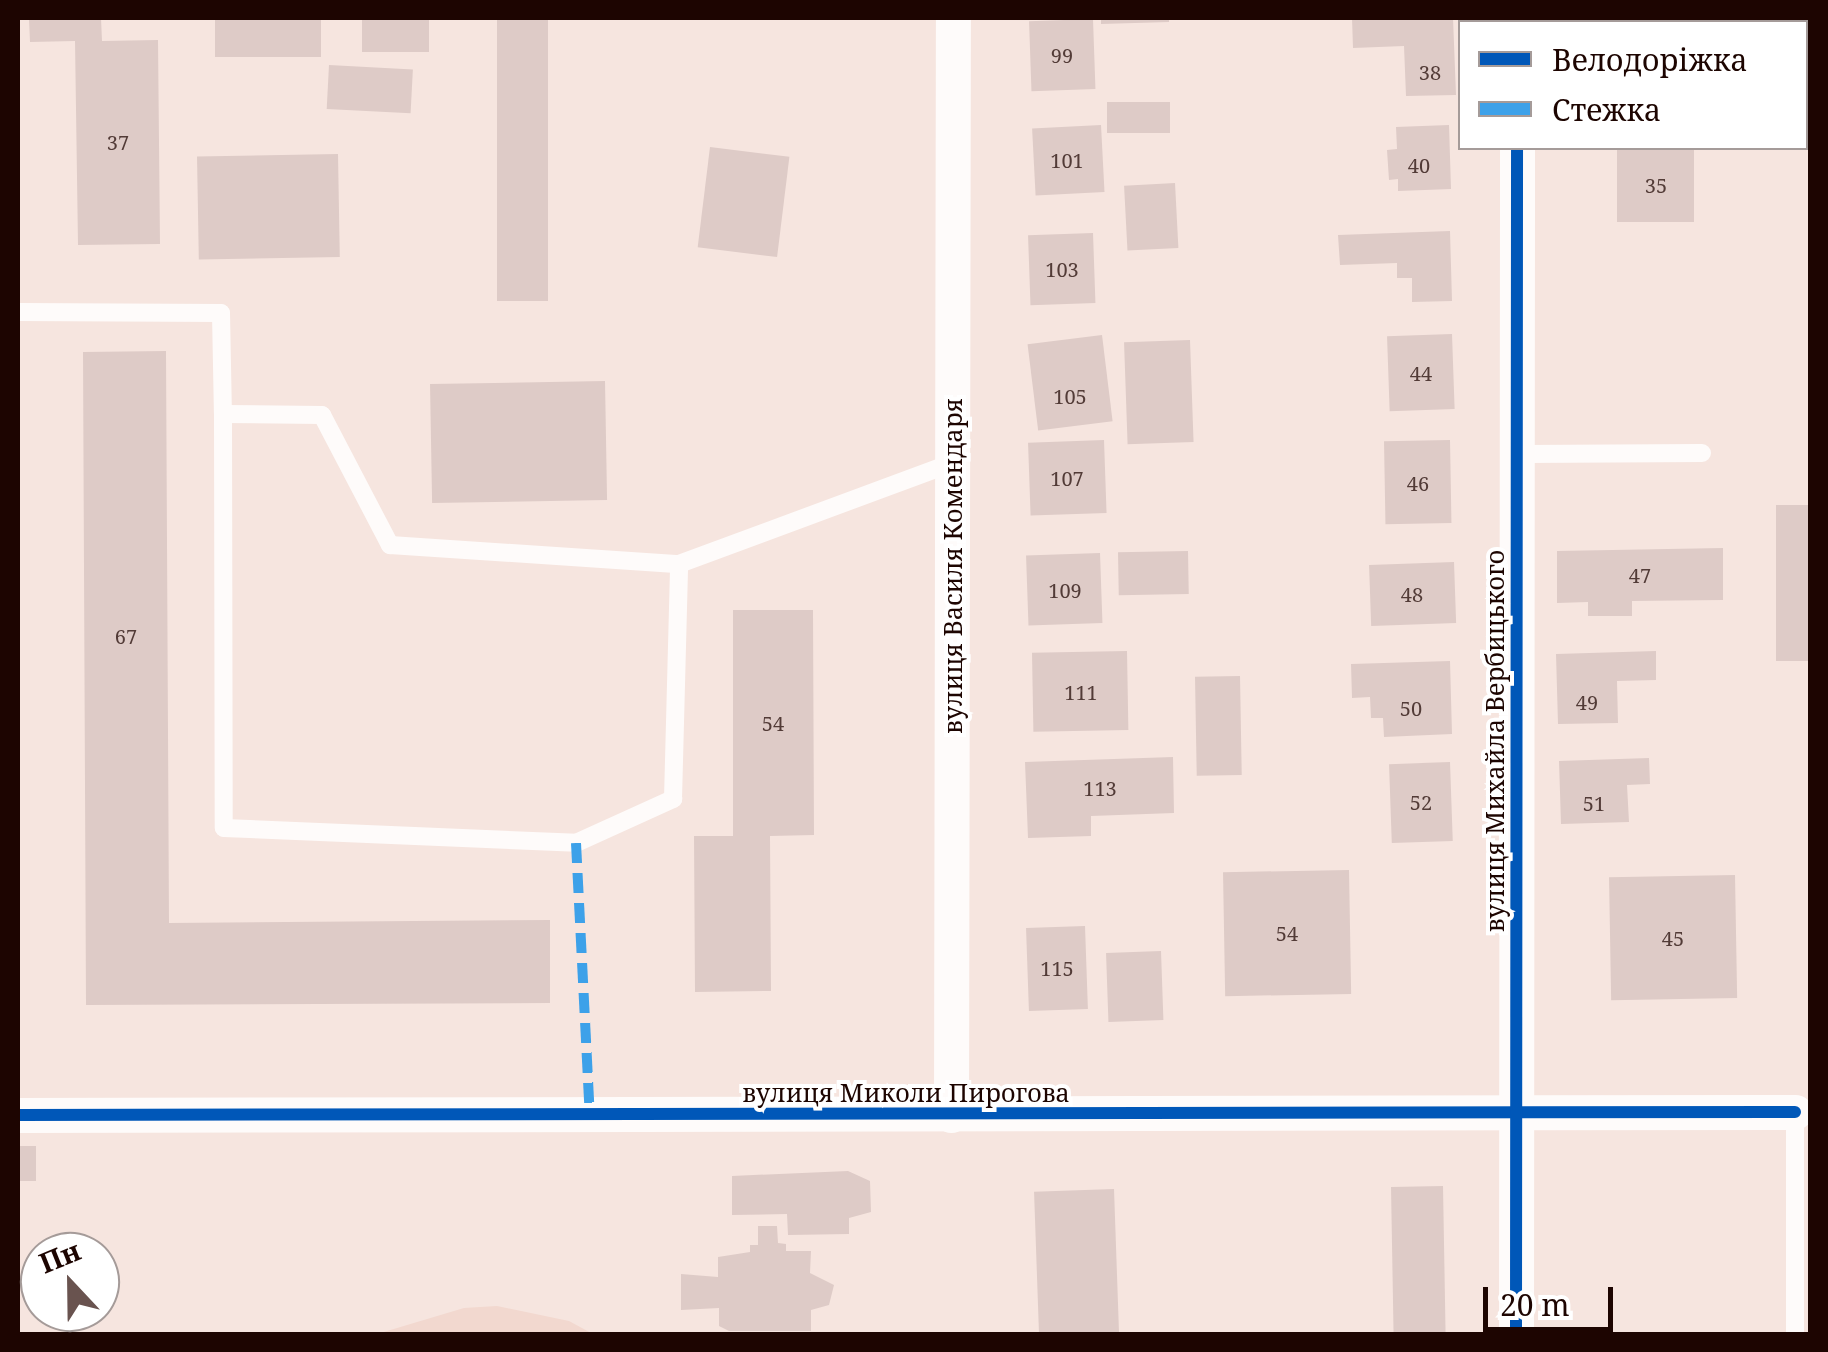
<!DOCTYPE html>
<meta charset="utf-8">
<style>
body{margin:0}
#map{position:relative;width:1828px;height:1352px;overflow:hidden;background:#f6e5df;font-family:"Noto Serif",serif}
div>[style]{position:absolute}
[style*='--x']{left:calc(var(--x)*1px);top:calc(var(--y)*1px);width:calc(var(--w)*1px);rotate:calc(var(--a)*1deg)}
.built>*{inset:0;background:#f2d8cf}
.building>*{inset:0;background:#decbc7;transform-origin:0 0}
.lane>*{height:18px;margin:-9px;padding:0 9px;transform-origin:9px;border-radius:9px;background:#fefbfa}
.street>*{height:35px;margin:-17.5px;padding:0 17.5px;transform-origin:17.5px;border-radius:17.5px;background:#fefbfa}
.quiet>*{height:10px;margin-top:-5px;transform-origin:0;background:repeating-linear-gradient(90deg,#3da1e9 0 20px,transparent 0 30px)}
.cycleway>*{height:12px;margin:-6px;padding:0 6px;transform-origin:6px;border-radius:6px;background:#0057b8}
span{translate:-50% -50%;white-space:nowrap;text-align:center;line-height:1.15;-webkit-text-stroke:8px #fff;paint-order:stroke}
.number-label{font-size:20px;color:#523b37}
.number-label span{-webkit-text-stroke-width:0}
.street-label{font-size:25px;color:#1d0501}
.frame{position:absolute;inset:0;border:20px solid #1d0501;pointer-events:none}
.legend{position:absolute;left:1458px;top:20px;width:350px;height:130px;box-sizing:border-box;background:#fff;border:2px solid #a59b99;margin:0;padding:12px 18px;list-style:none;font-size:30px;color:#1d0501}
.legend li{display:flex;align-items:center;gap:20px;height:50px}
.legend b{width:50px;border:2px solid #a59b99}
.north{position:absolute;left:20px;top:1232px;width:100px;height:100px;box-sizing:border-box;background:#fff;border:2px solid #a59b99;border-radius:50%;rotate:338deg;font-size:28px;font-weight:700;line-height:40px;text-align:center;color:#1d0501}
.north::after{content:'';display:block;margin:auto;width:35px;height:45px;background:#69534f;clip-path:polygon(50% 0,100% 100%,50% 72%,0 100%)}
.scale{position:absolute;left:1483px;top:1287px;width:130px;height:45px;box-sizing:border-box;border:5px solid #1d0501;border-top:0;padding-left:12px;font-size:30px;line-height:35px;white-space:nowrap;color:#1d0501;-webkit-text-stroke:8px #fff;paint-order:stroke}
</style>
<div id="map">
<div class="built">
<i style="clip-path:polygon(497px 1306px,569px 1321px,593px 1334px,377px 1334px,464px 1308px)"></i>
</div>
<div class="building">
<i style="clip-path:polygon(29px 18px,101px 18px,102px 41px,158px 40px,160px 244px,78px 245px,75px 41px,30px 42px)"></i>
<i style="left:215px;top:18px;width:106px;height:39px"></i>
<i style="left:362px;top:18px;width:67px;height:34px"></i>
<i style="left:497px;top:18px;width:51px;height:283px"></i>
<i style="clip-path:polygon(1101px 18px,1169px 18px,1169px 22px,1101px 24px)"></i>
<i style="clip-path:polygon(1352px 18px,1453px 18px,1456px 95px,1406px 96px,1404px 46px,1353px 48px)"></i>
<i style="left:1656px;top:18px;width:77px;height:4px"></i>
<i style="clip-path:polygon(1782px 18px,1810px 18px,1810px 124px,1806px 22px)"></i>
<i style="left:1093px;top:19px;width:70px;height:64px;rotate:88deg"></i>
<i style="left:329px;top:65px;width:84px;height:44px;rotate:3deg"></i>
<i style="left:1170px;top:102px;width:31px;height:63px;rotate:90deg"></i>
<i style="left:1101px;top:125px;width:67px;height:69px;rotate:87deg"></i>
<i style="clip-path:polygon(1449px 125px,1451px 189px,1398px 191px,1398px 179px,1389px 180px,1387px 150px,1397px 149px,1396px 127px)"></i>
<i style="left:710px;top:147px;width:80px;height:101px;rotate:7deg"></i>
<i style="left:1617px;top:148px;width:77px;height:74px"></i>
<i style="left:338px;top:154px;width:103px;height:141px;rotate:89deg"></i>
<i style="left:1175px;top:183px;width:65px;height:51px;rotate:87deg"></i>
<i style="clip-path:polygon(1450px 231px,1452px 301px,1412px 302px,1412px 278px,1397px 278px,1397px 263px,1340px 265px,1338px 235px)"></i>
<i style="left:1093px;top:233px;width:70px;height:65px;rotate:88deg"></i>
<i style="left:1452px;top:334px;width:75px;height:65px;rotate:88deg"></i>
<i style="left:1102px;top:335px;width:87px;height:75px;rotate:83deg"></i>
<i style="left:1190px;top:340px;width:102px;height:66px;rotate:88deg"></i>
<i style="clip-path:polygon(166px 351px,169px 923px,550px 920px,550px 1003px,86px 1005px,83px 352px)"></i>
<i style="left:605px;top:381px;width:119px;height:175px;rotate:89deg"></i>
<i style="left:1104px;top:440px;width:73px;height:76px;rotate:88deg"></i>
<i style="left:1450px;top:440px;width:83px;height:66px;rotate:89deg"></i>
<i style="left:1776px;top:505px;width:34px;height:156px"></i>
<i style="clip-path:polygon(1723px 548px,1723px 600px,1632px 601px,1632px 616px,1588px 616px,1588px 602px,1557px 603px,1557px 551px)"></i>
<i style="left:1188px;top:551px;width:43px;height:70px;rotate:89deg"></i>
<i style="left:1100px;top:553px;width:70px;height:74px;rotate:88deg"></i>
<i style="left:1454px;top:562px;width:61px;height:85px;rotate:88deg"></i>
<i style="clip-path:polygon(733px 610px,813px 610px,814px 835px,770px 836px,771px 991px,695px 992px,694px 836px,733px 836px)"></i>
<i style="left:1127px;top:651px;width:79px;height:95px;rotate:89deg"></i>
<i style="clip-path:polygon(1656px 651px,1656px 680px,1617px 681px,1618px 723px,1558px 724px,1556px 654px)"></i>
<i style="clip-path:polygon(1450px 661px,1452px 734px,1384px 737px,1383px 718px,1371px 718px,1370px 697px,1352px 698px,1351px 664px)"></i>
<i style="left:1240px;top:676px;width:99px;height:45px;rotate:89deg"></i>
<i style="clip-path:polygon(1173px 757px,1174px 813px,1091px 816px,1091px 836px,1028px 838px,1025px 762px)"></i>
<i style="clip-path:polygon(1649px 758px,1650px 784px,1627px 785px,1629px 822px,1561px 824px,1559px 761px)"></i>
<i style="left:1450px;top:762px;width:79px;height:61px;rotate:88deg"></i>
<i style="left:1349px;top:870px;width:124px;height:126px;rotate:89deg"></i>
<i style="left:1735px;top:875px;width:123px;height:126px;rotate:89deg"></i>
<i style="left:1085px;top:926px;width:83px;height:59px;rotate:88deg"></i>
<i style="left:1161px;top:951px;width:69px;height:55px;rotate:88deg"></i>
<i style="left:18px;top:1146px;width:18px;height:35px"></i>
<i style="clip-path:polygon(848px 1171px,870px 1181px,871px 1212px,849px 1218px,849px 1234px,788px 1235px,787px 1214px,732px 1215px,732px 1176px)"></i>
<i style="left:1443px;top:1186px;width:148px;height:52px;rotate:89deg"></i>
<i style="left:1114px;top:1189px;width:145px;height:80px;rotate:88deg"></i>
<i style="clip-path:polygon(758px 1226px,777px 1226px,778px 1243px,786px 1244px,786px 1251px,811px 1251px,810px 1273px,834px 1285px,829px 1305px,811px 1310px,811px 1331px,729px 1331px,719px 1326px,719px 1308px,681px 1310px,681px 1274px,718px 1277px,718px 1257px,750px 1252px,750px 1245px,758px 1245px)"></i>
</div>
<div class="lane">
<i style="--x:18;--y:312;--w:203;--a:0.3"></i>
<i style="--x:221;--y:313;--w:101;--a:88.9"></i>
<i style="--x:223;--y:414;--w:99;--a:0.6"></i>
<i style="--x:322;--y:415;--w:147;--a:62.4"></i>
<i style="--x:390;--y:545;--w:290;--a:3.8"></i>
<i style="--x:679;--y:564;--w:291;--a:-20.3"></i>
<i style="--x:223;--y:414;--w:414;--a:89.9"></i>
<i style="--x:224;--y:828;--w:352;--a:2.4"></i>
<i style="--x:576;--y:843;--w:107;--a:-24.4"></i>
<i style="--x:673;--y:799;--w:235;--a:-88.5"></i>
<i style="--x:1517;--y:454;--w:185;--a:-0.3"></i>
<i style="--x:1795;--y:1112;--w:222;--a:90"></i>
</div>
<div class="street">
<i style="--x:1518;--y:22;--w:4;--a:-90"></i>
<i style="--x:18;--y:1115;--w:1777;--a:-0.1"></i>
<i style="--x:951;--y:1115;--w:1097;--a:-89.9"></i>
<i style="--x:1516;--y:1334;--w:1186;--a:-89.95"></i>
</div>
<div class="quiet">
<i style="--x:576;--y:843;--w:272;--a:87.1"></i>
</div>
<div class="cycleway">
<i style="--x:18;--y:1115;--w:1777;--a:-0.1"></i>
<i style="--x:1516;--y:1334;--w:1186;--a:-89.95"></i>
</div>
<div class="number-label">
<span style="left:1062px;top:55px">99</span>
<span style="left:1430px;top:72px">38</span>
<span style="left:118px;top:142px">37</span>
<span style="left:1067px;top:160px">101</span>
<span style="left:1419px;top:165px">40</span>
<span style="left:1656px;top:185px">35</span>
<span style="left:1062px;top:269px">103</span>
<span style="left:1421px;top:373px">44</span>
<span style="left:1070px;top:396px">105</span>
<span style="left:1067px;top:478px">107</span>
<span style="left:1418px;top:483px">46</span>
<span style="left:1640px;top:575px">47</span>
<span style="left:1065px;top:590px">109</span>
<span style="left:1412px;top:594px">48</span>
<span style="left:126px;top:636px">67</span>
<span style="left:1081px;top:692px">111</span>
<span style="left:1587px;top:702px">49</span>
<span style="left:1411px;top:708px">50</span>
<span style="left:773px;top:723px">54</span>
<span style="left:1100px;top:788px">113</span>
<span style="left:1421px;top:802px">52</span>
<span style="left:1594px;top:803px">51</span>
<span style="left:1287px;top:933px">54</span>
<span style="left:1673px;top:938px">45</span>
<span style="left:1057px;top:968px">115</span>
</div>
<div class="street-label">
<span style="left:952px;top:566px;rotate:-90deg">вулиця Василя Комендаря</span>
<span style="left:1494px;top:741px;rotate:-90deg">вулиця Михайла Вербицького</span>
<span style="left:906px;top:1092px">вулиця Миколи Пирогова</span>
</div>
<div class="frame"></div>
<ul class="legend">
<li><b style="height:12px;background:#0057b8"></b>Велодоріжка</li>
<li><b style="height:12px;background:#3da1e9"></b>Стежка</li>
</ul>
<div class="north">Пн</div>
<div class="scale">20 m</div>
</div>
